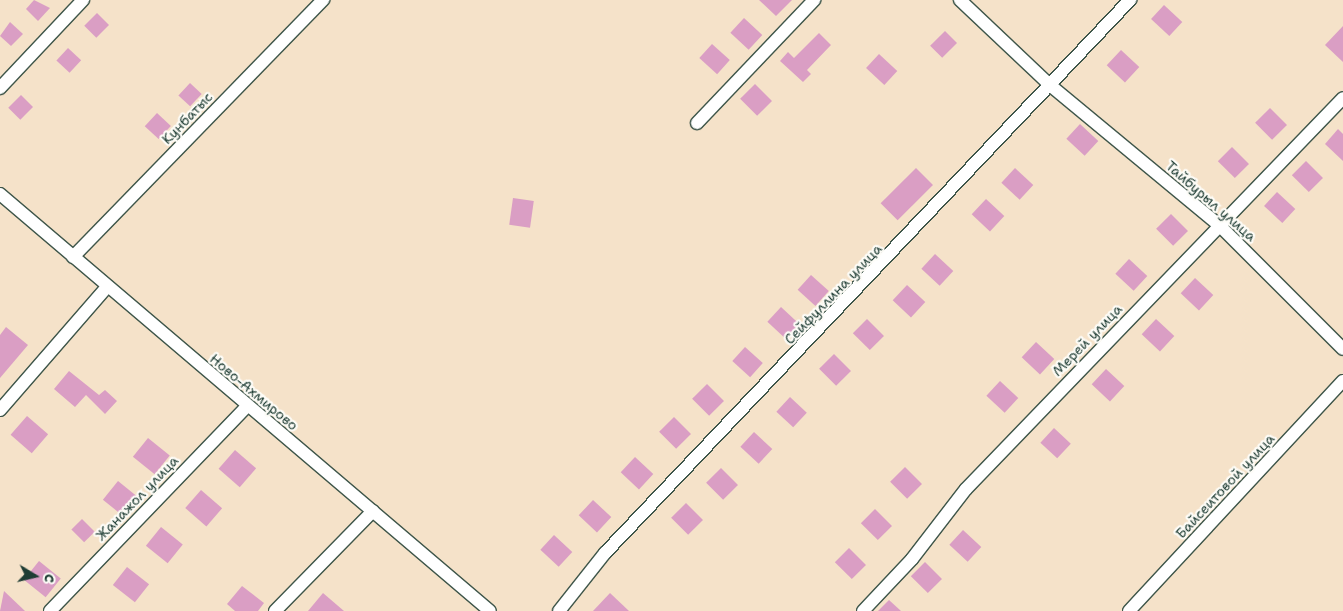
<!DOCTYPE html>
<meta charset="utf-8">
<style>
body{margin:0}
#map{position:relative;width:1343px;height:611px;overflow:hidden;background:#f5e2c9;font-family:"Shantell Sans",sans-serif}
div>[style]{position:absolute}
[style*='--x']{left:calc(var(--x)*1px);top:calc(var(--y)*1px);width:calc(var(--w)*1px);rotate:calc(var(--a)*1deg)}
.building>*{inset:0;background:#da9ec4;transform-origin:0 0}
.roads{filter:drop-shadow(1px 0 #3f564a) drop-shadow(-1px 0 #3f564a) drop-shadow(0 1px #3f564a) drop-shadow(0 -1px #3f564a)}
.minor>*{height:12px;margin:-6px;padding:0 6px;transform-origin:6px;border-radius:6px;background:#fff}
span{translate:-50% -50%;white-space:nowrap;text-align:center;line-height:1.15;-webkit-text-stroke:4.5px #fdfcf7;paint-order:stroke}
.street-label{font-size:14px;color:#1f3d34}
.north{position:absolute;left:10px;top:551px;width:50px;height:50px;-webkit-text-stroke:4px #fdfcf7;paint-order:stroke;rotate:99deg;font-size:14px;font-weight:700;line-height:20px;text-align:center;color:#1f3d34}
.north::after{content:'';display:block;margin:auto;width:18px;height:22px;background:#1f3d34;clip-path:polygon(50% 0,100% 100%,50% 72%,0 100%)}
</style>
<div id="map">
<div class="building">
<i style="clip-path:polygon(34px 0,50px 8px,38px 21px,26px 9px)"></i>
<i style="clip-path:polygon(759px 0,792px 0,776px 16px)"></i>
<i style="left:1164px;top:5px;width:25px;height:19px;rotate:43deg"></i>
<i style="left:97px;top:13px;width:17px;height:18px;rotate:45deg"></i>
<i style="left:744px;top:18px;width:25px;height:20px;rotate:43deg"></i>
<i style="clip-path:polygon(10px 22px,23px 34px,11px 46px,0 36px)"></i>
<i style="clip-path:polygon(1343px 26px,1343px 62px,1325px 45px)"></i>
<i style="left:945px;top:31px;width:17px;height:21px;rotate:45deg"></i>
<i style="clip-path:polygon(819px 33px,831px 45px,807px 70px,811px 74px,803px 82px,780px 61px,788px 52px,794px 58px)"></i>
<i style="left:712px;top:44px;width:24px;height:19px;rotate:42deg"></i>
<i style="left:68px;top:48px;width:18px;height:17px;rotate:43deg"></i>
<i style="left:1121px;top:50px;width:25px;height:21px;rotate:43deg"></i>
<i style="left:879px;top:54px;width:25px;height:19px;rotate:43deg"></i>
<i style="left:190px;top:83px;width:16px;height:17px;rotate:43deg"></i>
<i style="left:755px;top:84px;width:24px;height:21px;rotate:45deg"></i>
<i style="left:21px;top:95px;width:17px;height:18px;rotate:45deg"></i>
<i style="left:1270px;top:108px;width:24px;height:21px;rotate:45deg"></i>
<i style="left:157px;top:113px;width:19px;height:18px;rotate:43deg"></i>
<i style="left:1080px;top:124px;width:25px;height:20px;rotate:43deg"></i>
<i style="clip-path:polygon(1338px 129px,1343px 134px,1343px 161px,1325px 144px)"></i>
<i style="left:1232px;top:147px;width:24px;height:20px;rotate:45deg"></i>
<i style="left:1306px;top:161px;width:24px;height:20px;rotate:45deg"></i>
<i style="left:916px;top:168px;width:24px;height:50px;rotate:45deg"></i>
<i style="left:1015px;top:168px;width:25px;height:20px;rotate:43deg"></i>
<i style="left:1277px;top:192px;width:25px;height:19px;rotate:43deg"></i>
<i style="left:513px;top:198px;width:21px;height:27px;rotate:8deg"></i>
<i style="left:986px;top:199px;width:25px;height:21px;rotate:43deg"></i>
<i style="left:1171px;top:214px;width:24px;height:21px;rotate:45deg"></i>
<i style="left:935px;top:254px;width:25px;height:20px;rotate:43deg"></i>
<i style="left:1129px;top:259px;width:25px;height:20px;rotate:43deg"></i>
<i style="left:811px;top:275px;width:24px;height:20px;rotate:42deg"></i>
<i style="left:1195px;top:278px;width:25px;height:21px;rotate:43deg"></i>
<i style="left:907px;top:285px;width:25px;height:21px;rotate:43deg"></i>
<i style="left:781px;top:307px;width:25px;height:20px;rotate:43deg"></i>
<i style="left:867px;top:319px;width:24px;height:20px;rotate:45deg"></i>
<i style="left:1156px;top:319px;width:25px;height:21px;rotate:43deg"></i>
<i style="clip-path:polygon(6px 327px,28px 345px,0 378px,0 335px)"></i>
<i style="left:1036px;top:342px;width:25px;height:21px;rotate:43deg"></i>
<i style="left:745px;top:347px;width:24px;height:19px;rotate:42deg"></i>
<i style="left:834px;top:354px;width:24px;height:21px;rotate:45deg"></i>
<i style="left:1106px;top:369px;width:25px;height:21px;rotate:43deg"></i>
<i style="clip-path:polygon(69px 371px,99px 395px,105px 390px,117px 401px,105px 414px,86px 395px,75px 407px,54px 389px)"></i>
<i style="left:1000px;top:381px;width:25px;height:20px;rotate:43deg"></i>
<i style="left:707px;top:384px;width:24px;height:21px;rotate:45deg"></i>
<i style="left:790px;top:397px;width:23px;height:20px;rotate:43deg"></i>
<i style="left:27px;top:416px;width:28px;height:25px;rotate:41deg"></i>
<i style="left:674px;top:417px;width:24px;height:21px;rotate:45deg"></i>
<i style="left:1054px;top:428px;width:23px;height:20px;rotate:43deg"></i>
<i style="left:754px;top:432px;width:25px;height:20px;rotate:43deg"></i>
<i style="left:148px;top:438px;width:28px;height:24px;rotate:39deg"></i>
<i style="left:235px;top:450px;width:28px;height:25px;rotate:41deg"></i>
<i style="left:635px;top:457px;width:25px;height:21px;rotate:43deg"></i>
<i style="left:905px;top:467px;width:24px;height:21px;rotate:45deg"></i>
<i style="left:721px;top:468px;width:24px;height:21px;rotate:45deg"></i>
<i style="left:118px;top:481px;width:27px;height:24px;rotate:39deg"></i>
<i style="left:201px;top:490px;width:28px;height:24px;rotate:41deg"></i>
<i style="left:593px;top:500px;width:25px;height:21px;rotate:43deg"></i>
<i style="left:686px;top:503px;width:24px;height:21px;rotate:45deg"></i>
<i style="left:875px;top:509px;width:24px;height:20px;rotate:45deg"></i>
<i style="left:82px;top:519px;width:18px;height:15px;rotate:45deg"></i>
<i style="left:161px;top:527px;width:28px;height:24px;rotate:39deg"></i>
<i style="left:963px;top:530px;width:25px;height:20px;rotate:43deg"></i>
<i style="left:554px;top:535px;width:25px;height:20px;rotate:43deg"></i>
<i style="left:849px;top:548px;width:24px;height:20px;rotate:45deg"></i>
<i style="left:39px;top:561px;width:28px;height:24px;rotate:39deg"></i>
<i style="left:925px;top:562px;width:24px;height:20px;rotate:45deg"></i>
<i style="left:127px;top:567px;width:28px;height:23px;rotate:38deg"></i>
<i style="clip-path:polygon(242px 586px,264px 603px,258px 611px,235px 611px,227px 604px)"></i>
<i style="clip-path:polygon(4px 591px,25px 611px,0 611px)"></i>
<i style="clip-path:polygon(323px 593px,344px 611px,308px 611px)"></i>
<i style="clip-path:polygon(610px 593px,629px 611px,593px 611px)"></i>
<i style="clip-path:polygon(889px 600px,901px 611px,878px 611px)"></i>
</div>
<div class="roads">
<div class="minor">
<i style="--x:960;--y:0;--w:125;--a:43.4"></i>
<i style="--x:1051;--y:86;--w:218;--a:39.6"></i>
<i style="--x:1219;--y:225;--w:175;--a:45"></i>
<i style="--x:0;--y:88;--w:121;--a:-46.7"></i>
<i style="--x:697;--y:123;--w:170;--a:-46.4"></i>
<i style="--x:0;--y:194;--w:643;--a:40.4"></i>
<i style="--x:73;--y:257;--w:359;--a:-45.8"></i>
<i style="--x:0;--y:410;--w:163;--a:-49"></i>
<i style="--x:50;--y:611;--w:284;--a:-46.1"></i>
<i style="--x:275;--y:611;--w:140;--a:-45.6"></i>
<i style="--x:559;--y:611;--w:74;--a:-51.6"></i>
<i style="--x:605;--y:553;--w:763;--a:-46.49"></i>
<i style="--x:863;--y:611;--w:71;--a:-46.7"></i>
<i style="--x:912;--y:559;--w:88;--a:-52.4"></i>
<i style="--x:966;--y:489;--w:543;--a:-46.04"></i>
<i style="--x:1129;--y:611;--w:314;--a:-47.1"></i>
</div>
</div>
<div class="street-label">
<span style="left:187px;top:118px;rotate:-46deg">Кунбатыс</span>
<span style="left:1211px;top:201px;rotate:41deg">Тайбурыл улица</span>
<span style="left:833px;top:294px;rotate:-46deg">Сейфуллина улица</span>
<span style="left:1087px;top:340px;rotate:-46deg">Мерей улица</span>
<span style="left:254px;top:392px;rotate:40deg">Ново-Ахмирово</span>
<span style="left:1225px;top:486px;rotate:-47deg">Байсеитовой улица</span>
<span style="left:137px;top:498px;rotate:-46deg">Жанажол улица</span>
</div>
<div class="north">С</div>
</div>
